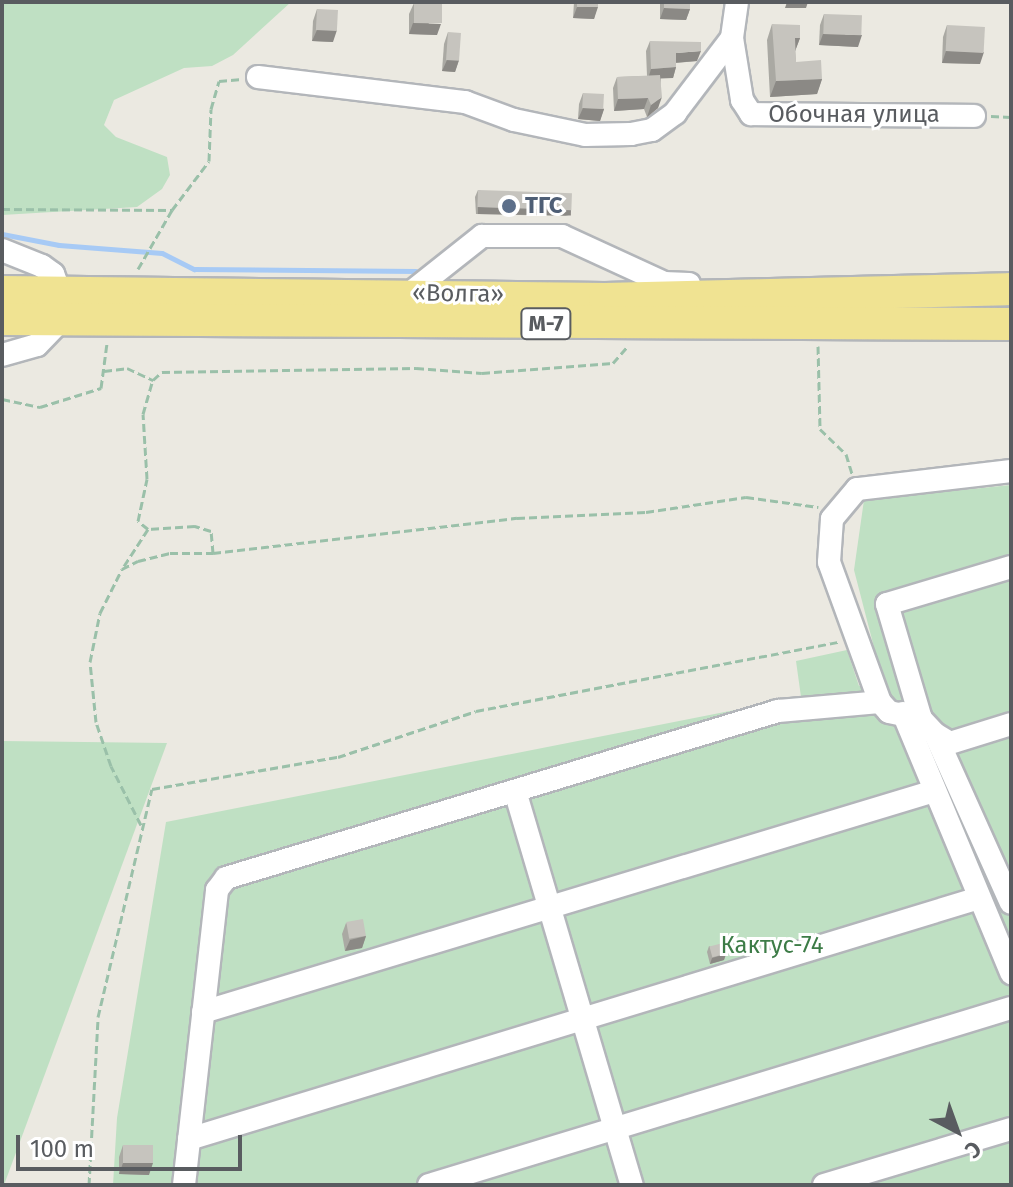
<!DOCTYPE html>
<meta charset="utf-8">
<style>
body{margin:0}
#map{position:relative;width:1013px;height:1187px;overflow:hidden;background:#ebe9e1;font-family:"Fira Sans",sans-serif}
div>[style]{position:absolute}
[style*='--x']{left:calc(var(--x)*1px);top:calc(var(--y)*1px);width:calc(var(--w)*1px);rotate:calc(var(--a)*1deg)}
.green>*{inset:0;background:#bfe0c3}
.stream>*{height:5px;margin:-2.5px;padding:0 2.5px;transform-origin:2.5px;border-radius:2.5px;background:#a7caf5}
.path>*{height:3px;margin-top:-1.5px;transform-origin:0;background:repeating-linear-gradient(90deg,#9ac0a9 0 8px,transparent 0 12px)}
.roads{filter:drop-shadow(2px 0 #b3b6ba) drop-shadow(-2px 0 #b3b6ba) drop-shadow(0 2px #b3b6ba) drop-shadow(0 -2px #b3b6ba)}
.minor>*{height:22px;margin:-11px;padding:0 11px;transform-origin:11px;border-radius:11px;background:#fff}
.highway>*{height:32px;margin:-16px;padding:0 16px;transform-origin:16px;border-radius:16px;background:#f0e392}
.wall>*{inset:0;background:#aaa9a3}
.shaded-wall>*{inset:0;background:#8b8985;transform-origin:0 0}
.building>*{inset:0;background:#c6c4be;transform-origin:0 0}
.dots>*{width:22px;height:22px;translate:-50% -50%;box-sizing:border-box;border:4px solid #fff;border-radius:50%}
span{translate:-50% -50%;white-space:nowrap;text-align:center;line-height:1.15;-webkit-text-stroke:6px #fff;paint-order:stroke}
.shield-label span{padding:2px 6px;background:#fff;border:2px solid;border-radius:6px;-webkit-text-stroke-width:0}
.shield-label{font-size:22px;color:#595c60;font-weight:700}
.street-label{font-size:24px;color:#595c60}
.service-label{font-size:24px;color:#4e5e75;font-weight:700}
.left{translate:0 -50%;text-align:left}
.park-label{font-size:24px;color:#3d7c47}
.frame{position:absolute;inset:0;border:4px solid #595c60;pointer-events:none}
.north{position:absolute;left:917px;top:1091px;width:80px;height:80px;-webkit-text-stroke:6px #fff;paint-order:stroke;rotate:139deg;font-size:22px;font-weight:700;line-height:32px;text-align:center;color:#595c60}
.north::after{content:'';display:block;margin:auto;width:28px;height:36px;background:#595c60;clip-path:polygon(50% 0,100% 100%,50% 72%,0 100%)}
.scale{position:absolute;left:16px;top:1135px;width:226px;height:36px;box-sizing:border-box;border:4px solid #595c60;border-top:0;padding-left:10px;font-size:24px;line-height:28px;white-space:nowrap;color:#595c60;-webkit-text-stroke:6px #fff;paint-order:stroke}
</style>
<div id="map">
<div class="green">
<i style="clip-path:polygon(2px 2px,291px 2px,233px 55px,212px 66px,184px 68px,114px 100px,104px 125px,116px 137px,167px 157px,170px 175px,162px 189px,137px 207px,2px 215px)"></i>
<i style="clip-path:polygon(1011px 485px,1011px 1185px,113px 1185px,117px 1118px,166px 822px,801px 697px,796px 661px,847px 650px,859px 686px,883px 682px,854px 570px,864px 500px)"></i>
<i style="clip-path:polygon(2px 741px,167px 743px,4px 1185px,2px 1185px)"></i>
</div>
<div class="stream">
<i style="--x:2;--y:234;--w:58;--a:10.9"></i>
<i style="--x:59;--y:245;--w:103;--a:4.4"></i>
<i style="--x:162;--y:253;--w:36;--a:27"></i>
<i style="--x:194;--y:269;--w:222;--a:0.5"></i>
</div>
<div class="path">
<i style="--x:991;--y:116;--w:20;--a:3"></i>
<i style="--x:2;--y:209;--w:170;--a:0.3"></i>
<i style="--x:172;--y:210;--w:61;--a:-52.9"></i>
<i style="--x:209;--y:161;--w:52;--a:-87.8"></i>
<i style="--x:211;--y:109;--w:29;--a:-74"></i>
<i style="--x:219;--y:81;--w:23;--a:-5"></i>
<i style="--x:138;--y:269;--w:68;--a:-60"></i>
<i style="--x:818;--y:346;--w:83;--a:88.6"></i>
<i style="--x:820;--y:429;--w:36;--a:44"></i>
<i style="--x:846;--y:454;--w:21;--a:73"></i>
<i style="--x:104;--y:371;--w:23;--a:-7"></i>
<i style="--x:127;--y:368;--w:29;--a:25"></i>
<i style="--x:2;--y:399;--w:39;--a:12"></i>
<i style="--x:40;--y:407;--w:64;--a:-17.3"></i>
<i style="--x:101;--y:388;--w:45;--a:-82.4"></i>
<i style="--x:213;--y:553;--w:22;--a:-95"></i>
<i style="--x:211;--y:531;--w:17;--a:-163"></i>
<i style="--x:195;--y:526;--w:47;--a:176.3"></i>
<i style="--x:148;--y:529;--w:13;--a:-141"></i>
<i style="--x:138;--y:521;--w:43;--a:-77.9"></i>
<i style="--x:147;--y:479;--w:65;--a:-93.5"></i>
<i style="--x:143;--y:414;--w:35;--a:-74"></i>
<i style="--x:153;--y:380;--w:12;--a:-42"></i>
<i style="--x:162;--y:372;--w:254;--a:-0.9"></i>
<i style="--x:416;--y:368;--w:66;--a:4.3"></i>
<i style="--x:482;--y:373;--w:131;--a:-4.4"></i>
<i style="--x:613;--y:363;--w:23;--a:-49"></i>
<i style="--x:124;--y:566;--w:44;--a:-57"></i>
<i style="--x:141;--y:825;--w:66;--a:-117"></i>
<i style="--x:111;--y:766;--w:46;--a:-108.8"></i>
<i style="--x:96;--y:722;--w:60;--a:-95.7"></i>
<i style="--x:90;--y:662;--w:50;--a:-78.5"></i>
<i style="--x:100;--y:613;--w:49;--a:-63.4"></i>
<i style="--x:122;--y:569;--w:18;--a:-27"></i>
<i style="--x:138;--y:561;--w:33;--a:-14"></i>
<i style="--x:170;--y:553;--w:43;--a:0"></i>
<i style="--x:213;--y:553;--w:306;--a:-6.6"></i>
<i style="--x:517;--y:518;--w:129;--a:-2.7"></i>
<i style="--x:646;--y:512;--w:101;--a:-8.5"></i>
<i style="--x:746;--y:497;--w:73;--a:7.9"></i>
<i style="--x:89;--y:1185;--w:168;--a:-86.9"></i>
<i style="--x:98;--y:1017;--w:234;--a:-76.7"></i>
<i style="--x:152;--y:789;--w:189;--a:-9.8"></i>
<i style="--x:338;--y:757;--w:145;--a:-18.4"></i>
<i style="--x:476;--y:711;--w:369;--a:-10.8"></i>
</div>
<div class="roads">
<div class="minor">
<i style="--x:737;--y:2;--w:36;--a:98"></i>
<i style="--x:732;--y:38;--w:63;--a:80.8"></i>
<i style="--x:742;--y:100;--w:17;--a:57"></i>
<i style="--x:751;--y:114;--w:223;--a:0.5"></i>
<i style="--x:258;--y:77;--w:209;--a:6.9"></i>
<i style="--x:465;--y:102;--w:52;--a:20.2"></i>
<i style="--x:514;--y:120;--w:73;--a:11.9"></i>
<i style="--x:585;--y:135;--w:46;--a:-1.2"></i>
<i style="--x:631;--y:134;--w:21;--a:-11"></i>
<i style="--x:652;--y:130;--w:29;--a:-36"></i>
<i style="--x:675;--y:113;--w:94;--a:-52.8"></i>
<i style="--x:2;--y:250;--w:43;--a:21.8"></i>
<i style="--x:42;--y:266;--w:14;--a:36"></i>
<i style="--x:53;--y:274;--w:24;--a:68"></i>
<i style="--x:410;--y:293;--w:92;--a:-38.4"></i>
<i style="--x:482;--y:236;--w:80;--a:0"></i>
<i style="--x:562;--y:236;--w:112;--a:24.7"></i>
<i style="--x:664;--y:283;--w:25;--a:2"></i>
<i style="--x:2;--y:355;--w:36;--a:-16"></i>
<i style="--x:37;--y:345;--w:33;--a:-46"></i>
<i style="--x:1011;--y:471;--w:155;--a:173.3"></i>
<i style="--x:857;--y:489;--w:39;--a:130"></i>
<i style="--x:832;--y:519;--w:43;--a:94"></i>
<i style="--x:829;--y:562;--w:149;--a:70"></i>
<i style="--x:880;--y:702;--w:13;--a:48"></i>
<i style="--x:889;--y:712;--w:33;--a:12"></i>
<i style="--x:921;--y:719;--w:21;--a:47"></i>
<i style="--x:935;--y:734;--w:185;--a:65.8"></i>
<i style="--x:903;--y:713;--w:282;--a:67.4"></i>
<i style="--x:921;--y:719;--w:120;--a:-106.5"></i>
<i style="--x:887;--y:604;--w:129;--a:-16.6"></i>
<i style="--x:935;--y:734;--w:17;--a:31"></i>
<i style="--x:950;--y:743;--w:64;--a:-17.3"></i>
<i style="--x:515;--y:791;--w:411;--a:73.5"></i>
<i style="--x:203;--y:1012;--w:764;--a:-16.82"></i>
<i style="--x:189;--y:1139;--w:826;--a:-16.97"></i>
<i style="--x:184;--y:1185;--w:297;--a:-83.6"></i>
<i style="--x:217;--y:890;--w:15;--a:-53"></i>
<i style="--x:226;--y:878;--w:577;--a:-16.83"></i>
<i style="--x:778;--y:711;--w:102;--a:-5"></i>
<i style="--x:429;--y:1185;--w:608;--a:-16.92"></i>
<i style="--x:824;--y:1185;--w:195;--a:-16.7"></i>
</div>
<div class="highway">
<i style="--x:2;--y:292;--w:603;--a:0.67"></i>
<i style="--x:605;--y:299;--w:406;--a:-1.4"></i>
<i style="--x:2;--y:319;--w:1009;--a:0.28"></i>
</div>
</div>
<div class="wall">
<i style="clip-path:polygon(574px 2px,598px 2px,594px 19px,573px 18px)"></i>
<i style="clip-path:polygon(660px 2px,690px 2px,690px 9px,686px 20px,660px 19px)"></i>
<i style="clip-path:polygon(414px 3px,437px 35px,409px 34px,409px 14px)"></i>
<i style="clip-path:polygon(317px 9px,333px 42px,312px 41px,313px 21px)"></i>
<i style="clip-path:polygon(824px 14px,858px 47px,819px 45px,820px 25px)"></i>
<i style="clip-path:polygon(772px 24px,800px 38px,795px 51px,796px 62px,822px 79px,817px 94px,770px 97px,767px 40px)"></i>
<i style="clip-path:polygon(947px 25px,980px 64px,942px 63px,943px 37px)"></i>
<i style="clip-path:polygon(448px 32px,459px 60px,455px 72px,442px 71px,444px 44px)"></i>
<i style="clip-path:polygon(650px 41px,697px 61px,676px 63px,676px 67px,673px 78px,661px 78px,658px 108px,647px 117px,644px 109px,614px 111px,613px 88px,617px 77px,647px 76px,646px 51px)"></i>
<i style="clip-path:polygon(583px 93px,604px 109px,600px 121px,578px 119px,579px 104px)"></i>
<i style="clip-path:polygon(478px 190px,569px 216px,476px 214px,475px 197px)"></i>
<i style="clip-path:polygon(346px 923px,366px 936px,362px 948px,345px 951px,342px 934px)"></i>
<i style="clip-path:polygon(709px 946px,726px 954px,724px 960px,710px 964px,707px 952px)"></i>
<i style="clip-path:polygon(123px 1145px,149px 1175px,119px 1174px,119px 1157px)"></i>
</div>
<div class="shaded-wall">
<i style="clip-path:polygon(787px 2px,808px 2px,806px 8px,785px 8px)"></i>
<i style="clip-path:polygon(577px 7px,598px 7px,594px 19px,573px 18px)"></i>
<i style="clip-path:polygon(664px 8px,690px 9px,686px 20px,660px 19px)"></i>
<i style="clip-path:polygon(413px 23px,441px 24px,437px 35px,409px 34px)"></i>
<i style="clip-path:polygon(317px 30px,337px 30px,333px 42px,312px 41px)"></i>
<i style="clip-path:polygon(823px 34px,862px 35px,858px 47px,819px 45px)"></i>
<i style="clip-path:polygon(795px 38px,800px 38px,794px 54px)"></i>
<i style="clip-path:polygon(701px 51px,697px 61px,672px 63px,676px 53px)"></i>
<i style="clip-path:polygon(946px 51px,984px 52px,980px 64px,942px 63px)"></i>
<i style="clip-path:polygon(447px 60px,459px 60px,455px 72px,442px 71px)"></i>
<i style="clip-path:polygon(676px 67px,673px 78px,648px 79px,651px 69px)"></i>
<i style="clip-path:polygon(822px 79px,817px 94px,770px 97px,776px 81px)"></i>
<i style="clip-path:polygon(662px 97px,658px 108px,647px 117px,651px 105px)"></i>
<i style="clip-path:polygon(648px 98px,644px 109px,614px 111px,618px 99px)"></i>
<i style="clip-path:polygon(583px 108px,604px 109px,600px 121px,578px 119px)"></i>
<i style="left:478px;top:207px;width:93px;height:7px;rotate:1deg"></i>
<i style="clip-path:polygon(366px 936px,362px 948px,345px 951px,350px 940px)"></i>
<i style="clip-path:polygon(726px 954px,724px 960px,710px 964px,712px 958px)"></i>
<i style="clip-path:polygon(123px 1163px,153px 1163px,149px 1175px,119px 1174px)"></i>
</div>
<div class="building">
<i style="left:577px;top:2px;width:21px;height:5px"></i>
<i style="clip-path:polygon(664px 2px,690px 2px,690px 9px,664px 8px)"></i>
<i style="left:414px;top:3px;width:28px;height:20px"></i>
<i style="left:317px;top:9px;width:21px;height:21px;rotate:3deg"></i>
<i style="left:824px;top:14px;width:38px;height:20px;rotate:2deg"></i>
<i style="clip-path:polygon(772px 24px,800px 25px,800px 38px,795px 38px,796px 62px,821px 60px,822px 79px,776px 81px)"></i>
<i style="left:947px;top:25px;width:38px;height:26px;rotate:3deg"></i>
<i style="left:448px;top:32px;width:13px;height:28px;rotate:4deg"></i>
<i style="clip-path:polygon(650px 41px,701px 42px,701px 51px,676px 53px,676px 67px,651px 69px)"></i>
<i style="clip-path:polygon(660px 75px,662px 97px,651px 105px,648px 98px,618px 99px,617px 77px)"></i>
<i style="left:583px;top:93px;width:21px;height:15px;rotate:3deg"></i>
<i style="left:478px;top:190px;width:94px;height:17px;rotate:2deg"></i>
<i style="left:363px;top:919px;width:17px;height:17px;rotate:80deg"></i>
<i style="left:723px;top:943px;width:11px;height:14px;rotate:75deg"></i>
<i style="left:123px;top:1145px;width:30px;height:18px"></i>
</div>
<div class="dots">
<i style="left:509px;top:206px;background:#5c6f8a"></i>
</div>
<div class="shield-label">
<span style="left:546px;top:324px">М-7</span>
</div>
<div class="street-label">
<span style="left:854px;top:115px">Обочная улица</span>
<span style="left:458px;top:294px;rotate:1deg">«Волга»</span>
</div>
<div class="service-label">
<span class="left" style="left:525px;top:206px">ТГС</span>
</div>
<div class="park-label">
<span style="left:772px;top:946px">Кактус-74</span>
</div>
<div class="frame"></div>
<div class="north">С</div>
<div class="scale">100 m</div>
</div>
